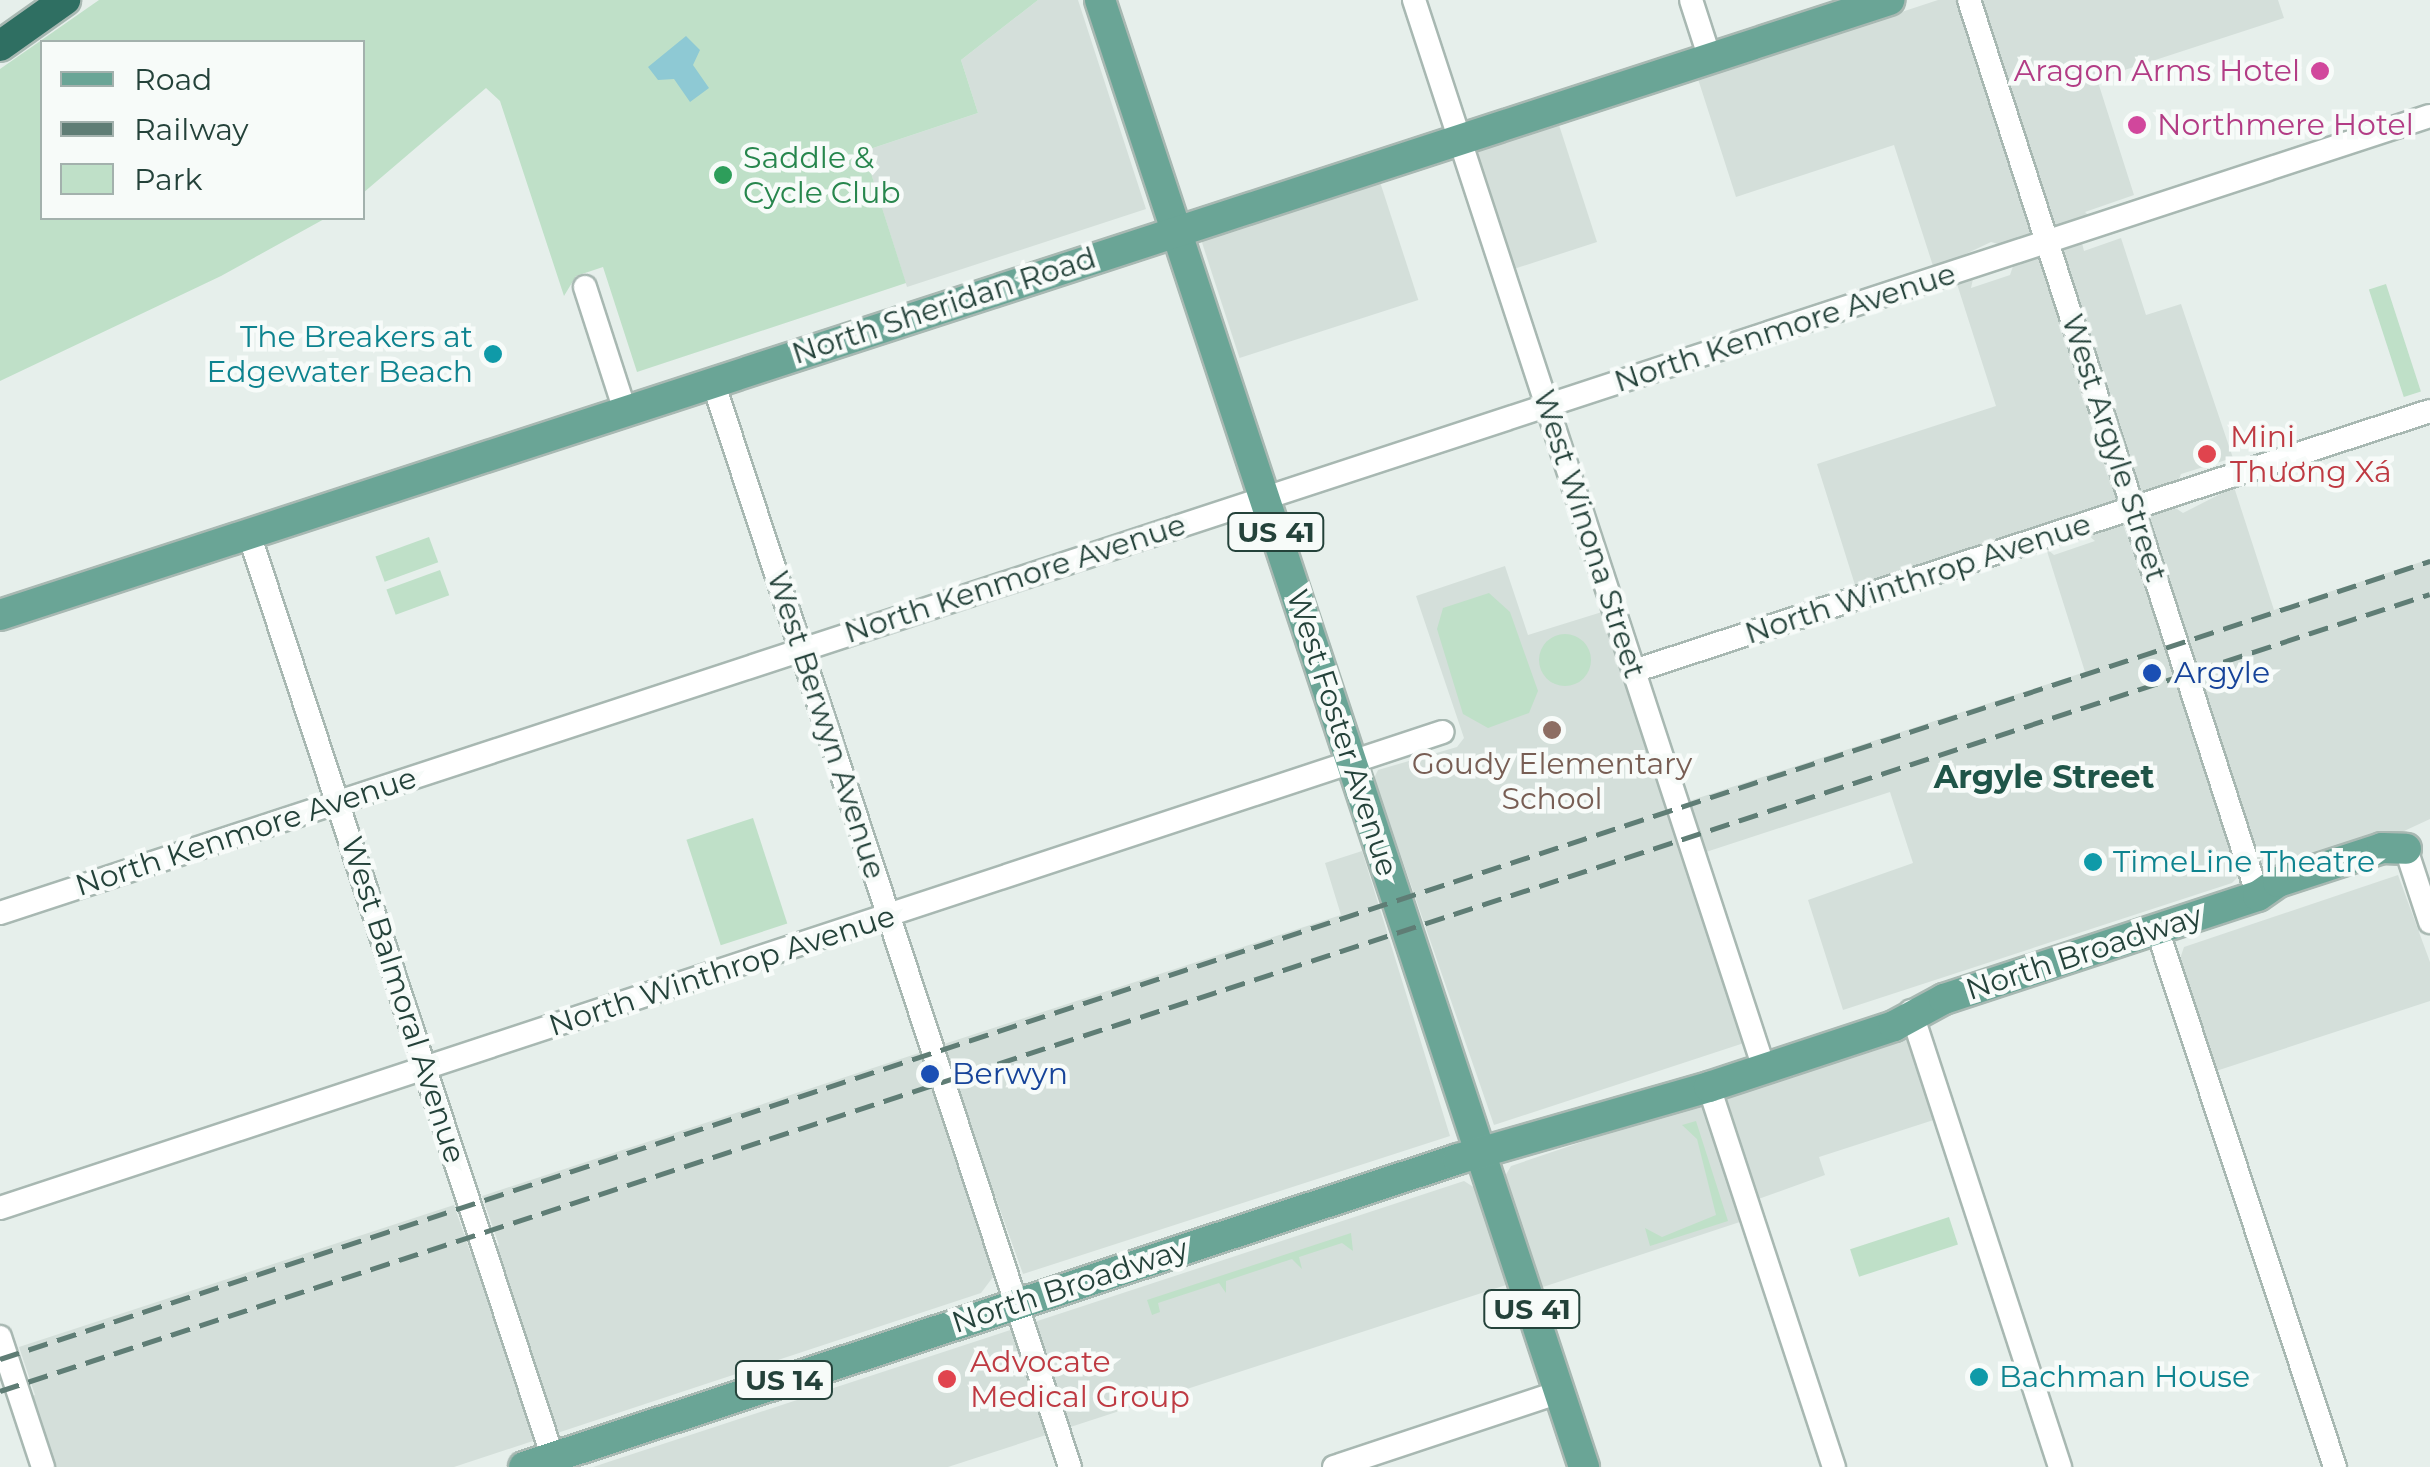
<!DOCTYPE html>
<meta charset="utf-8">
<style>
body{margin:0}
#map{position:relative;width:2430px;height:1467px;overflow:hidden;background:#e6efeb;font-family:Montserrat,sans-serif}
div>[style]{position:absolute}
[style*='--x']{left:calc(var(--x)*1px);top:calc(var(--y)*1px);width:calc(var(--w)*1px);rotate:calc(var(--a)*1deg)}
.built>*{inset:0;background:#d4dfda;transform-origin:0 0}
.green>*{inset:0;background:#bfe0c8;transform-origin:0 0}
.round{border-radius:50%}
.water>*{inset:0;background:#8ec9d4}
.roads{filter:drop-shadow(2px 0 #a8b8b2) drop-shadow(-2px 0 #a8b8b2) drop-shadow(0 2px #a8b8b2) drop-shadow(0 -2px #a8b8b2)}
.minor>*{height:22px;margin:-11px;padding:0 11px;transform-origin:11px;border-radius:11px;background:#fff}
.major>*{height:30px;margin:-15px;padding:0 15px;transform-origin:15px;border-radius:15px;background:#6aa596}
.highway>*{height:30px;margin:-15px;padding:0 15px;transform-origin:15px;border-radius:15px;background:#2f6f62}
.rail>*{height:5px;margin-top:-2.5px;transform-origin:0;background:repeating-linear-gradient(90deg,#5f7d75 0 20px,transparent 0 30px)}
.dots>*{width:28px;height:28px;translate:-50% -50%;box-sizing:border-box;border:5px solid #f7fbf9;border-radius:50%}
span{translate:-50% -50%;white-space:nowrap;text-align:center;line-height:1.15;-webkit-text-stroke:9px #f7fbf9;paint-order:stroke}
.shield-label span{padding:2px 8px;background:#f7fbf9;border:2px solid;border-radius:8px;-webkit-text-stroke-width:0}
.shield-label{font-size:28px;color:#24423a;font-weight:700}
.hotel-label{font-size:30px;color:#b23c85}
.right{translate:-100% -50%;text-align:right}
.left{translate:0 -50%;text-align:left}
.leisure-label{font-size:30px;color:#27864d}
.street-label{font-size:30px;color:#24423a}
.culture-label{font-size:30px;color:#0d838f}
.health-label{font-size:30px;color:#be3a42}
.transit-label{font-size:30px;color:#164399}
.education-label{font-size:30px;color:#785e54}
.neighbourhood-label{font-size:32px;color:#1f5548;font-weight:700}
.legend{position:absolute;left:40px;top:40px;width:325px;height:180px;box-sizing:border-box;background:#f7fbf9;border:2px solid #a3b1ad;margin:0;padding:12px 18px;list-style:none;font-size:30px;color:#24423a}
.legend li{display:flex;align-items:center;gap:20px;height:50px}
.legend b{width:50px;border:2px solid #a3b1ad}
</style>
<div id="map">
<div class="built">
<i style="clip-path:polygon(1038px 0,1078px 0,1146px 209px,907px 287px,864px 151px,978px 113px,961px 60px)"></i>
<i style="clip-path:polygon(1938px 0,2278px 0,2284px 18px,2097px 79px,2134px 195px,2085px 212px,2090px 217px,2066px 226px,2073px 246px,2082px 243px,2084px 251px,2121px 238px,2146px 315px,2181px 304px,2235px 464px,2226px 467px,2226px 460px,2181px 474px,2178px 482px,2153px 491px,2159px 512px,2174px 507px,2183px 513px,2234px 487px,2274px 610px,2430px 559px,2430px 819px,2387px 839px,2273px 870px,2260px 863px,2249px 866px,2232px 883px,1843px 1010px,1808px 900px,1913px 863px,1890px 792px,1706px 852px,1689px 801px,2085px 672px,2046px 548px,2054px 555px,2095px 541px,2088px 535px,2114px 526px,2108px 506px,1855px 585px,1817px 464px,1996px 406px,1957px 284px,1973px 279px,1971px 288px,2010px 275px,2013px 266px,2027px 261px,2024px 251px,1991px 242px,1934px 269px,1894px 145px,1736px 197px,1698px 79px)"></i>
<i style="left:1559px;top:125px;width:123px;height:86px;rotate:72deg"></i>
<i style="left:1380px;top:182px;width:124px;height:188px;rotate:72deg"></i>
<i style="clip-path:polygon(1505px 566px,1528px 635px,1602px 612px,1744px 1043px,1494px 1125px,1374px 778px,1378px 770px,1457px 747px,1464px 738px,1416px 596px)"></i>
<i style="clip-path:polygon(1362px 851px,1450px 1136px,1023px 1274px,941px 1045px,1341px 915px,1325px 863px)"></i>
<i style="clip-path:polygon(2398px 875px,2430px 962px,2430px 1001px,2216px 1071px,2180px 959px,2184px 947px)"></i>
<i style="clip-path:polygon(1920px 1033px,1946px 1116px,1819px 1157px,1825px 1175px,1750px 1202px,1755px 1217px,1540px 1288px,1504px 1178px,1511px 1166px,1629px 1126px,1639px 1115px)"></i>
<i style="clip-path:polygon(925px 1051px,993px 1277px,981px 1293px,454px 1467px,32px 1467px,25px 1398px,35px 1395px,19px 1347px,454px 1205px,471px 1254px,499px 1245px,482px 1196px)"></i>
<i style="clip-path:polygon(1464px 1181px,1475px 1188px,1506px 1285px,948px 1467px,593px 1467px)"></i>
</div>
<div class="green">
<i style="clip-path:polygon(99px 0,1038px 0,961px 60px,978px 113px,864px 151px,906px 283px,637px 372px,603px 267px,576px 276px,564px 296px,500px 101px,486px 88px,363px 193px,362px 42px,42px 42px,42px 218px,326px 218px,221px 276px,0 381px,0 69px)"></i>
<i style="left:2386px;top:284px;width:113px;height:18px;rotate:72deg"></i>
<i style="left:429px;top:537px;width:27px;height:57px;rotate:70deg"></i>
<i style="left:440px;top:570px;width:27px;height:57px;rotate:70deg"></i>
<i style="clip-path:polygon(1489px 593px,1510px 612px,1538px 691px,1529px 713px,1488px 728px,1463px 714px,1437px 629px,1443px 608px)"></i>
<i class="round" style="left:1539px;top:634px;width:52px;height:52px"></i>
<i style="left:753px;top:818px;width:111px;height:70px;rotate:72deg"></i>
<i style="clip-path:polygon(1696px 1121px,1728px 1221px,1650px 1246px,1645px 1228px,1662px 1237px,1716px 1215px,1697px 1139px,1682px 1125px)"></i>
<i style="left:1949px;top:1217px;width:29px;height:104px;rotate:72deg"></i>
<i style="clip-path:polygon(1351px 1233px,1353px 1251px,1342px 1243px,1299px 1257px,1302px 1269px,1292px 1259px,1226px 1281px,1226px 1293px,1219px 1283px,1158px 1303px,1160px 1312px,1152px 1315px,1147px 1300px)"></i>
</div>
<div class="water">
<i style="clip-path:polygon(686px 36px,700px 50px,693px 65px,709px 88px,690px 102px,674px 79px,658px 80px,648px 67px)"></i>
</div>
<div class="roads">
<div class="minor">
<i style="--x:1414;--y:0;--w:1124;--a:71.86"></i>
<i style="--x:1691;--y:0;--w:62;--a:72.1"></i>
<i style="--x:1969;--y:0;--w:941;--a:72.12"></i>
<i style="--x:585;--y:287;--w:130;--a:72.1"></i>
<i style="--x:713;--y:382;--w:1142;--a:71.79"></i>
<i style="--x:249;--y:534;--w:982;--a:71.79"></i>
<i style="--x:1634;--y:671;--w:837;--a:-18.09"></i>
<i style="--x:2406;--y:849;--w:77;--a:71.8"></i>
<i style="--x:0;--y:913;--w:2557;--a:-18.16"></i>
<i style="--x:2157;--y:929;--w:567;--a:71.69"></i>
<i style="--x:1911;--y:1011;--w:480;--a:71.9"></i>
<i style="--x:1709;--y:1087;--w:400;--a:71.8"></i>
<i style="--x:0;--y:1208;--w:1519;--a:-18.26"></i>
<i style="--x:0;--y:1337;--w:137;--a:71.7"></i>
<i style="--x:1334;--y:1467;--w:237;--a:-18.4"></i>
</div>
<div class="major">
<i style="--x:1100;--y:0;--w:1545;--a:71.74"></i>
<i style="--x:0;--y:615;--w:1987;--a:-18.03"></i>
<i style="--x:524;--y:1467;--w:983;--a:-18.25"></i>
<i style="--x:1458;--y:1159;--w:261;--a:-16"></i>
<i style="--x:1709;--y:1087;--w:195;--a:-18.2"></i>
<i style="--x:1894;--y:1026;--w:57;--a:-28.4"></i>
<i style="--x:1944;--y:999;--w:330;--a:-18.2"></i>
<i style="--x:2258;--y:896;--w:24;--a:-35"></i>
<i style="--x:2278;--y:882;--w:109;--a:-18.1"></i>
<i style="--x:2382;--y:848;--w:24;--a:2"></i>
</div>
<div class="highway">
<i style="--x:0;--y:46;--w:80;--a:-35.3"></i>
</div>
</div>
<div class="rail">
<i style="--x:0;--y:1359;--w:2558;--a:-18.18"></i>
<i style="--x:0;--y:1391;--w:2557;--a:-18.16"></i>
</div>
<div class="dots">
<i style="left:2320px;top:71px;background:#d1479c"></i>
<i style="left:2137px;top:125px;background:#d1479c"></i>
<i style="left:723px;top:175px;background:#2e9e5b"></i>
<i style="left:493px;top:354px;background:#0f9aa8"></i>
<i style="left:2207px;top:454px;background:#e0444e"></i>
<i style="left:2152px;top:673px;background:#1a4fb4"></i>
<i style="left:1552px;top:730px;background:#8d6e63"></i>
<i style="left:2093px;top:862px;background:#0f9aa8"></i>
<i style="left:930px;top:1074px;background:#1a4fb4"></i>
<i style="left:1979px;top:1377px;background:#0f9aa8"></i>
<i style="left:947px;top:1379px;background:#e0444e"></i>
</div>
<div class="shield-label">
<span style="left:1276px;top:532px">US 41</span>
<span style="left:1532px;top:1309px">US 41</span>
<span style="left:784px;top:1380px">US 14</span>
</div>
<div class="hotel-label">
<span class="right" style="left:2300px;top:71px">Aragon Arms Hotel</span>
<span class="left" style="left:2157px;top:125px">Northmere Hotel</span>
</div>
<div class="leisure-label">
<span class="left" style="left:743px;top:175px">Saddle &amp;<br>Cycle Club</span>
</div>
<div class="street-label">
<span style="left:944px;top:306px;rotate:-18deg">North Sheridan Road</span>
<span style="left:1785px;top:328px;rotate:-18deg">North Kenmore Avenue</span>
<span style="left:2114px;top:448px;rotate:72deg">West Argyle Street</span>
<span style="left:1589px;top:534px;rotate:72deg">West Winona Street</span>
<span style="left:1015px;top:579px;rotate:-18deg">North Kenmore Avenue</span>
<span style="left:1918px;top:579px;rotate:-18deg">North Winthrop Avenue</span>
<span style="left:826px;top:725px;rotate:72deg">West Berwyn Avenue</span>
<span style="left:1342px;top:733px;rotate:72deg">West Foster Avenue</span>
<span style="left:246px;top:832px;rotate:-18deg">North Kenmore Avenue</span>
<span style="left:2084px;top:953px;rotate:-18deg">North Broadway</span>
<span style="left:722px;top:971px;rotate:-18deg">North Winthrop Avenue</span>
<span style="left:403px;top:1000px;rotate:72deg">West Balmoral Avenue</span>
<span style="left:1070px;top:1286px;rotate:-18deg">North Broadway</span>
</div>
<div class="culture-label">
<span class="right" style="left:473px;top:354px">The Breakers at<br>Edgewater Beach</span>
<span class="left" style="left:2113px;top:862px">TimeLine Theatre</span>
<span class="left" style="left:1999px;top:1377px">Bachman House</span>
</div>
<div class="health-label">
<span class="left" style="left:2230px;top:454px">Mini<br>Thương Xá</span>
<span class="left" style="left:970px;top:1379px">Advocate<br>Medical Group</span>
</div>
<div class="transit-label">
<span class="left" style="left:2174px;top:673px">Argyle</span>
<span class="left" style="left:952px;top:1074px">Berwyn</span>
</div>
<div class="education-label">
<span style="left:1552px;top:781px">Goudy Elementary<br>School</span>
</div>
<div class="neighbourhood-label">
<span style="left:2044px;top:777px">Argyle Street</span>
</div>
<ul class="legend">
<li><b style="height:12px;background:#6aa596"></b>Road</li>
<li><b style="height:12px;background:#5f7d75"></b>Railway</li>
<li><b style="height:28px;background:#bfe0c8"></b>Park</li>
</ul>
</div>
